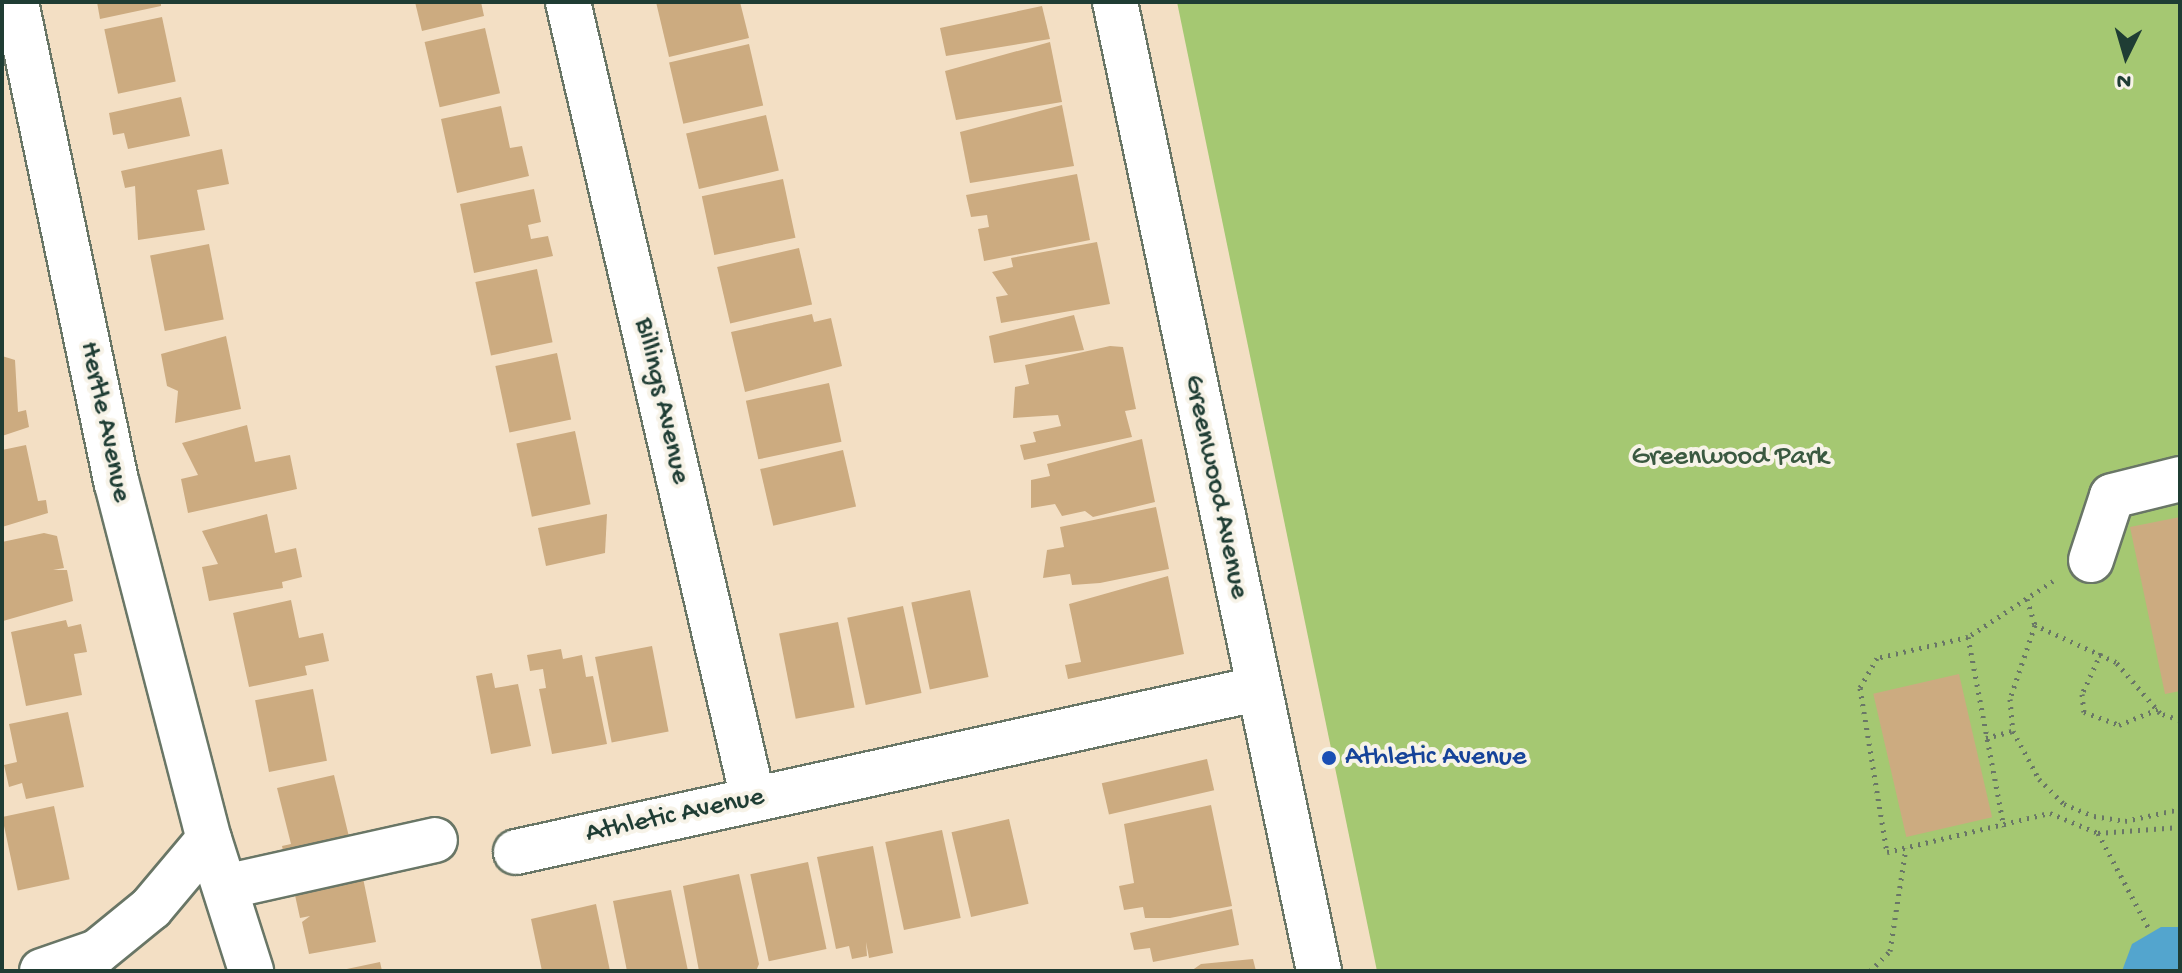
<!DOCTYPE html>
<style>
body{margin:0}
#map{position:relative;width:2182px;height:973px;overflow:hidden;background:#f3dfc4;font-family:"Gochi Hand",sans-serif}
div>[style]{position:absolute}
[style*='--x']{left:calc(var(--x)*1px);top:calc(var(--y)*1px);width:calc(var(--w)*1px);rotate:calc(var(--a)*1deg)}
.green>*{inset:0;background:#a5c872}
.water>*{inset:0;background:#53a5ce}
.building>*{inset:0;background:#ccab80;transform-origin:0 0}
.path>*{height:5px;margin-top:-2.5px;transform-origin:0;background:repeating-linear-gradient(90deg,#697666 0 2px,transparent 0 8px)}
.roads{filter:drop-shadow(2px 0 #697666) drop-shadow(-2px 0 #697666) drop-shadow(0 2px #697666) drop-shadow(0 -2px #697666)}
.minor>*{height:44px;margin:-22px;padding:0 22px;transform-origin:22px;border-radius:22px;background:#fff}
.dots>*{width:22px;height:22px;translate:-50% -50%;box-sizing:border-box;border:4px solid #f7f3e8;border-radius:50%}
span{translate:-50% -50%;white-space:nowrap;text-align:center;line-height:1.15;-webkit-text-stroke:8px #f7f3e8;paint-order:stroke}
.street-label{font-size:28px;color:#1f3d34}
.park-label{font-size:28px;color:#3a5940}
.transit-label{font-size:28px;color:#164399}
.left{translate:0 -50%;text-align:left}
.frame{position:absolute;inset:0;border:4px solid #1f3d34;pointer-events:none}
.north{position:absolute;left:2086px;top:16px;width:80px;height:80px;-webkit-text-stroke:6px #f7f3e8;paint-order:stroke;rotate:185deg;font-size:22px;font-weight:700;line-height:32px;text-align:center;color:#1f3d34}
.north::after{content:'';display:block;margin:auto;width:28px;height:36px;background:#1f3d34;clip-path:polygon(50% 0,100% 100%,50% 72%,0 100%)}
</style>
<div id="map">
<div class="green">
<i style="clip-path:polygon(1177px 2px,2180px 2px,2180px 971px,1377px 971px)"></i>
</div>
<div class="water">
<i style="clip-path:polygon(2161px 927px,2180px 927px,2180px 971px,2122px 971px,2132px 944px)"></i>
</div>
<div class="building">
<i style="clip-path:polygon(97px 2px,161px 2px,161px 6px,100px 19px)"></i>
<i style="clip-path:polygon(415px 2px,481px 2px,484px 16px,422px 31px)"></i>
<i style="clip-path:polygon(656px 2px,740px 2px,749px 38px,669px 57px)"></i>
<i style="clip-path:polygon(1042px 6px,1050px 39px,946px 56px,940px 28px)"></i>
<i style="left:162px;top:17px;width:66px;height:59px;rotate:78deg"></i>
<i style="left:485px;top:28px;width:67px;height:62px;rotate:77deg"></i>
<i style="clip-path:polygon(1050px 42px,1062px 102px,956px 120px,945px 71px)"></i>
<i style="left:749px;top:44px;width:63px;height:82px;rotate:77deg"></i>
<i style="clip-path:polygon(181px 97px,190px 136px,128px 149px,124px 133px,113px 135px,109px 113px)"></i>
<i style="clip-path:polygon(1062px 105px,1074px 166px,970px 183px,960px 132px)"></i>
<i style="clip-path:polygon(501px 106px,510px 148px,522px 146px,529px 176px,457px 193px,441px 119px)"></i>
<i style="left:766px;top:115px;width:57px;height:82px;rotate:77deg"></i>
<i style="clip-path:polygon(222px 149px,229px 184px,197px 190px,205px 230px,138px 240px,135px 186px,125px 188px,121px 171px)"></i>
<i style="clip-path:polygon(1077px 174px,1090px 240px,984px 261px,978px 229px,989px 227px,987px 215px,971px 217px,966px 195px)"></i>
<i style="left:783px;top:179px;width:60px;height:83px;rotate:78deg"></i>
<i style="clip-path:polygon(534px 189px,541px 222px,528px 225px,531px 239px,548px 236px,553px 256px,474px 273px,460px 204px)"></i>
<i style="clip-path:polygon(1097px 242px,1110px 304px,1001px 323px,996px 297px,1008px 295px,992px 272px,1013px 267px,1011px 258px)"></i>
<i style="left:209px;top:244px;width:77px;height:60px;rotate:79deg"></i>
<i style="left:799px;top:248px;width:58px;height:84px;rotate:77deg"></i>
<i style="left:537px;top:269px;width:75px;height:63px;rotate:78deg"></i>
<i style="clip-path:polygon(812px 314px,814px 322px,831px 318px,842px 366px,745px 392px,731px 332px)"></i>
<i style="clip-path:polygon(1074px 315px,1084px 350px,994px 363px,989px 336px)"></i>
<i style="clip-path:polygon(226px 336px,241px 409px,175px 423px,178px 391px,167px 386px,161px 354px)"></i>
<i style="clip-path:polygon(1110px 346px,1123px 347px,1136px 409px,1125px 411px,1132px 437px,1024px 460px,1020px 445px,1036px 442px,1033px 432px,1061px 426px,1058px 415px,1013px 418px,1015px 387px,1029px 384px,1025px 365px)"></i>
<i style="left:557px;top:353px;width:68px;height:63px;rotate:78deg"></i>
<i style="clip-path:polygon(2px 356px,15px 360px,18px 412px,26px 410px,29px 427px,2px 436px)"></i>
<i style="left:829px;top:383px;width:60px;height:85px;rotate:78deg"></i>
<i style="clip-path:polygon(247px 425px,255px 462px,290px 455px,297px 489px,188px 513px,181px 479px,198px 475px,182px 443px)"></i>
<i style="left:575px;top:431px;width:75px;height:60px;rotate:78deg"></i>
<i style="clip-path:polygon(1142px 439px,1155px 502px,1093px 517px,1085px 511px,1062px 516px,1055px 504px,1031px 508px,1031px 480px,1050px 476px,1047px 464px)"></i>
<i style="clip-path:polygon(26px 445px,38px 501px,46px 500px,48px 513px,2px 527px,2px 450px)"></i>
<i style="left:843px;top:450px;width:58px;height:85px;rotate:77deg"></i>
<i style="clip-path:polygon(1156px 507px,1169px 569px,1100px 583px,1072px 585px,1070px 574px,1043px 578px,1047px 550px,1064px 547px,1060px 527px)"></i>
<i style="clip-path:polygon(267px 514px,275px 553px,296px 548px,302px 577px,282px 582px,283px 588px,209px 601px,202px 567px,218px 564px,202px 531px)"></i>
<i style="clip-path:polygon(607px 514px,605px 553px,546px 566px,538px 528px)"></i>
<i style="clip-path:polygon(2180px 517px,2180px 691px,2165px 694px,2130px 527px)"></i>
<i style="clip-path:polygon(44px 533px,57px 536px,64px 568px,53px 570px,67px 570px,73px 601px,3px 621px,2px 542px)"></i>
<i style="clip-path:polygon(1168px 576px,1184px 654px,1068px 679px,1065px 665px,1081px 662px,1069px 604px)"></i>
<i style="left:970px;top:590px;width:89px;height:60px;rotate:78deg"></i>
<i style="clip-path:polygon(291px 600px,299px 638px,323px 633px,329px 661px,305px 666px,307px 675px,249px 687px,233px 613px)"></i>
<i style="left:903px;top:606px;width:89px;height:57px;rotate:78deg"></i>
<i style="clip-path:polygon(66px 620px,68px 627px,81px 624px,87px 652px,74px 654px,82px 695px,26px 706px,11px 632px)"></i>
<i style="left:838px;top:622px;width:87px;height:60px;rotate:79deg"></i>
<i style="left:652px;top:646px;width:87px;height:58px;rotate:79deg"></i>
<i style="clip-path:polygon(561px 649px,563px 659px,582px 655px,586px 677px,593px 676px,607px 744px,552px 754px,539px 689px,546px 688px,543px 669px,530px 671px,527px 655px)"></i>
<i style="clip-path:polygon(492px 673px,495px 688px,518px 684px,531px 746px,491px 754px,476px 676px)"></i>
<i style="left:1959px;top:674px;width:147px;height:88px;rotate:77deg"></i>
<i style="left:313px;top:689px;width:73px;height:59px;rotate:79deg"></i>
<i style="clip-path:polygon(68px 712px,84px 787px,26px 799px,22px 783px,9px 787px,4px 765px,17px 762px,9px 724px)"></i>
<i style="left:1207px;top:759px;width:32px;height:108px;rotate:77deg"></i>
<i style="clip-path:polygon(334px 775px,351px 845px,285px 860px,282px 846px,291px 844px,277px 788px)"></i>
<i style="clip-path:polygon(1211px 805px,1232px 906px,1170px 918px,1145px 918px,1143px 907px,1124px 910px,1119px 886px,1134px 883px,1124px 824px)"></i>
<i style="left:54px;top:806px;width:75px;height:53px;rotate:78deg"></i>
<i style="left:1009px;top:819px;width:87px;height:59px;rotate:77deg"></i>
<i style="left:942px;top:830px;width:90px;height:58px;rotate:78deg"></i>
<i style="clip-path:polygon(873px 846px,893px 953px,869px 958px,866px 942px,867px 956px,852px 959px,849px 946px,836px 949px,817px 857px)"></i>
<i style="left:808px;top:862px;width:89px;height:59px;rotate:78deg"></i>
<i style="clip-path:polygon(361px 868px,376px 942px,309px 954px,302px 922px,310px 916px,300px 918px,293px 886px)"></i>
<i style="clip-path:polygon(739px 874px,759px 964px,756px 971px,699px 971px,683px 886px)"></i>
<i style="clip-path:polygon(671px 890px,688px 971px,627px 971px,613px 901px)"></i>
<i style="clip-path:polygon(596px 904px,610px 971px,542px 971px,531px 919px)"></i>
<i style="clip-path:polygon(1232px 909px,1239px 945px,1153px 962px,1150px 948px,1134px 950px,1130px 933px)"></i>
<i style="clip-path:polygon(1253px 959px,1256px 971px,1191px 971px,1201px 964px)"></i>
<i style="clip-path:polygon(380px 962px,382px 971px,343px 971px,342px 970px)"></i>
</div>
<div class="path">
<i style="--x:2053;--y:581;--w:102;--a:146.6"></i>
<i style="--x:1968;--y:637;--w:93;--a:167"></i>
<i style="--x:1877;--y:658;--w:34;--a:120"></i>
<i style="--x:1860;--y:688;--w:166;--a:80.7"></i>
<i style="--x:1887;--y:852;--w:168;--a:-13.5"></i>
<i style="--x:2050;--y:813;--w:52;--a:22.6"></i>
<i style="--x:2098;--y:833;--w:82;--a:-4.2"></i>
<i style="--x:2027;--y:599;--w:27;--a:73"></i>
<i style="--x:1968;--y:637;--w:193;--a:79.3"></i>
<i style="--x:2101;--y:653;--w:45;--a:114.9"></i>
<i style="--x:2082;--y:694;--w:18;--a:84"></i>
<i style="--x:2084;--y:712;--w:37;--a:20"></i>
<i style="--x:2119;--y:725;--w:42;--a:-22.3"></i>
<i style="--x:2180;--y:720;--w:21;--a:-161"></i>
<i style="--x:2160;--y:713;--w:67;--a:-130.8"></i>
<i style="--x:2116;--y:662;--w:89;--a:-155.4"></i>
<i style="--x:2035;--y:625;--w:78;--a:108.7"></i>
<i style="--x:2010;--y:699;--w:32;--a:85"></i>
<i style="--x:2013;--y:731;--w:55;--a:61.6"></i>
<i style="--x:2039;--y:779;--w:35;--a:45"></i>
<i style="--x:2064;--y:804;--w:32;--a:22"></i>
<i style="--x:2094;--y:816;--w:31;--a:9"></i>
<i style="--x:2125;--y:821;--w:56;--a:-12.3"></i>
<i style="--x:1986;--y:738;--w:28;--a:-15"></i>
<i style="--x:2098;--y:833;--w:111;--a:62"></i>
<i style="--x:1870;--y:971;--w:28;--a:-45"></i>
<i style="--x:1890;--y:951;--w:104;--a:-81.2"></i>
</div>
<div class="roads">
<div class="minor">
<i style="--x:16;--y:2;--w:492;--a:78.2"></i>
<i style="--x:117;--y:484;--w:367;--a:75.5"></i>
<i style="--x:209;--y:839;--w:139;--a:72.3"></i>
<i style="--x:568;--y:2;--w:818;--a:76.93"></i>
<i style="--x:1115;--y:2;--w:990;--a:78.11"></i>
<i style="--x:2091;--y:560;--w:67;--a:-71.8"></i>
<i style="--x:2112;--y:496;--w:70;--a:-14"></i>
<i style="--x:516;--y:852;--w:758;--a:-12.42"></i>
<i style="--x:225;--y:887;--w:215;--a:-12.6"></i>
<i style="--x:42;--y:971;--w:58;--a:-19.1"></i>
<i style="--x:97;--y:952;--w:70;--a:-39.2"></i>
<i style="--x:151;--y:908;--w:90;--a:-50"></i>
</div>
</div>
<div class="dots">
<i style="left:1329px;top:758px;background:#1a4fb4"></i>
</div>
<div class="street-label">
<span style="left:661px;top:401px;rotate:77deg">Billings Avenue</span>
<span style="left:104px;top:422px;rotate:78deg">Hertle Avenue</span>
<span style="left:1215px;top:487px;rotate:78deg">Greenwood Avenue</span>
<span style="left:675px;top:816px;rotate:-12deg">Athletic Avenue</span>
</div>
<div class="park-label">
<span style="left:1730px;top:458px">Greenwood Park</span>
</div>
<div class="transit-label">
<span class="left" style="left:1345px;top:758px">Athletic Avenue</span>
</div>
<div class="frame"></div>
<div class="north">N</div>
</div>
